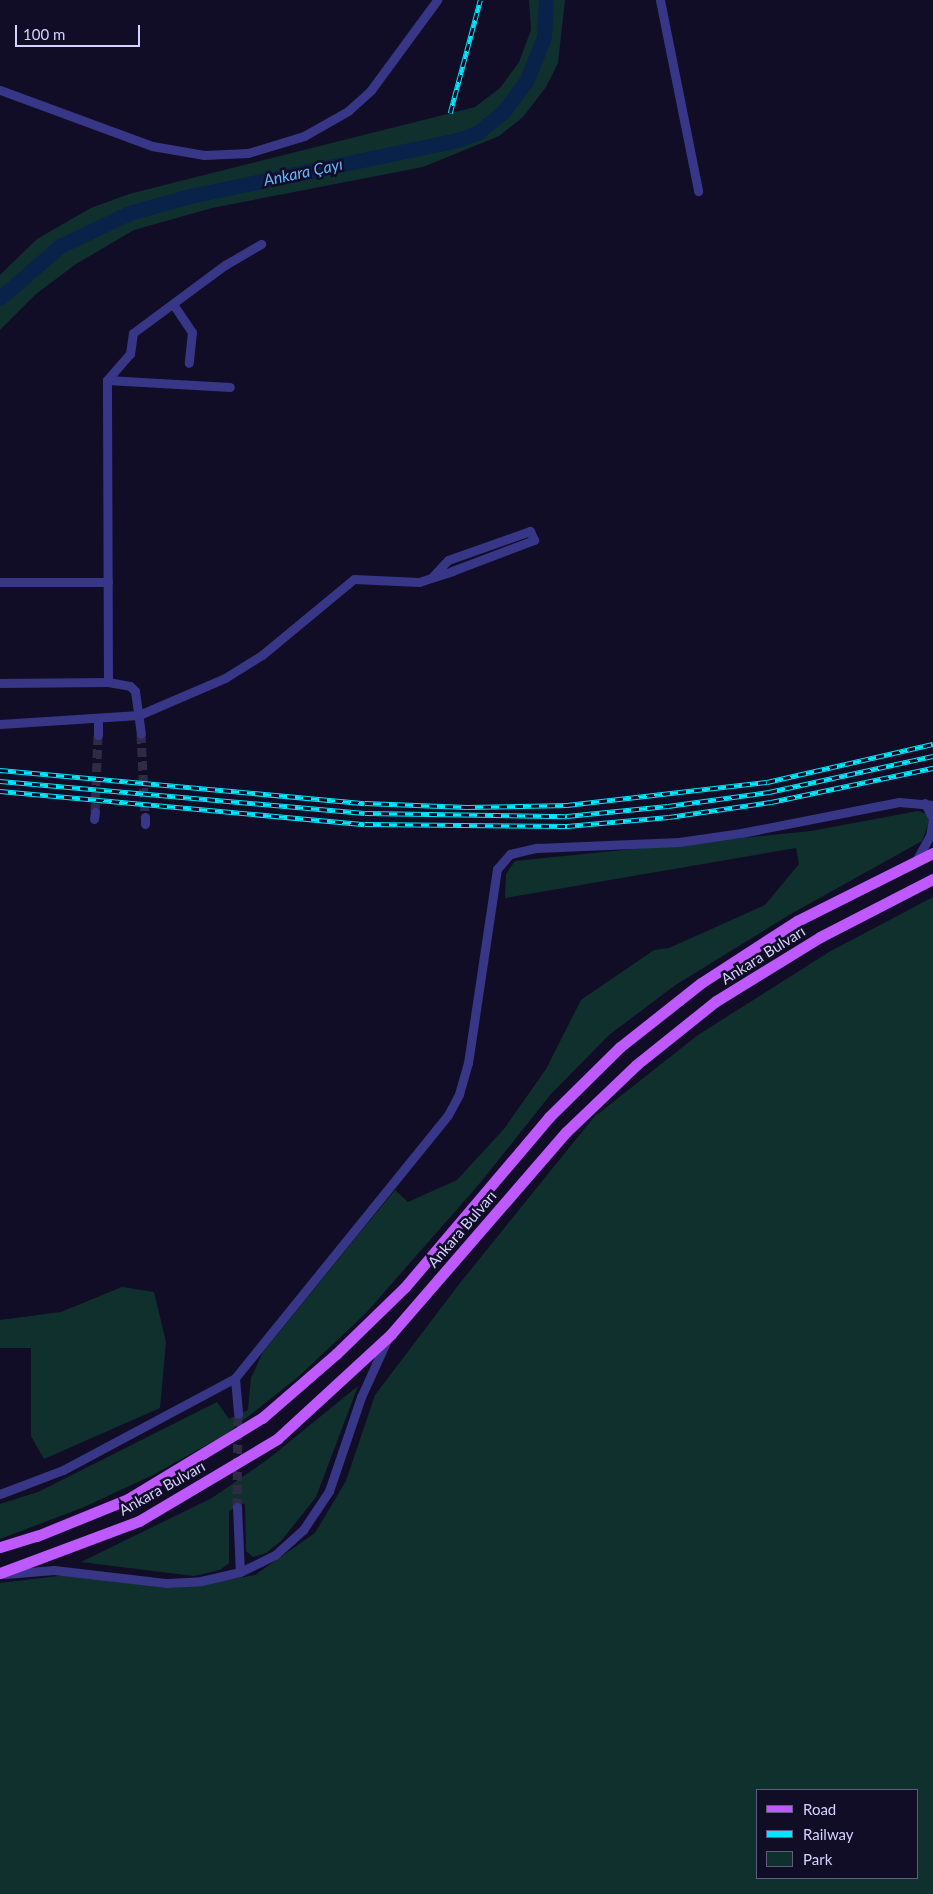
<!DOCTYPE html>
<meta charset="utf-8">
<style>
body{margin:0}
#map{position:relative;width:933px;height:1894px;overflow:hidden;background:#110d26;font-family:Lato,sans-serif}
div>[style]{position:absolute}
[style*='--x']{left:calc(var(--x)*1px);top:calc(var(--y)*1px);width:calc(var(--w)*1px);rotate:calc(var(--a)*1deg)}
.green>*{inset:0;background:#10302e}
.river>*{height:15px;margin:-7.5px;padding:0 7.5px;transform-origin:7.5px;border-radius:7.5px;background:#092249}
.minor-tunnel>*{height:9px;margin-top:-4.5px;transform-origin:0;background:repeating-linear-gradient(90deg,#2f2b47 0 9px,transparent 0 13.5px)}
.minor>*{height:9px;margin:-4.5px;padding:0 4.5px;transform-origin:4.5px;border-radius:4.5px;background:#383687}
.major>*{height:11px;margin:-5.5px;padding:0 5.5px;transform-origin:5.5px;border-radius:5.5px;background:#be59ff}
.rail>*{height:4.5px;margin-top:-2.25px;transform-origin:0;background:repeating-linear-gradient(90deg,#110d26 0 8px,#00e8fd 0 16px);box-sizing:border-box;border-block:1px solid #00e8fd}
span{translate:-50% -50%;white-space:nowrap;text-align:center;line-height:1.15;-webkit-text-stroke:5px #110d26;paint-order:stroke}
.street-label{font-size:15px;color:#d6d2ff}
.water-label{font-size:16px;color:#60b8ff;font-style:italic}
.legend{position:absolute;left:756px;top:1789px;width:162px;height:90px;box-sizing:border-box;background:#110d26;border:1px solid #605c7d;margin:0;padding:6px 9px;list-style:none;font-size:15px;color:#d6d2ff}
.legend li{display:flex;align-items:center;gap:10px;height:25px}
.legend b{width:25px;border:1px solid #605c7d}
.scale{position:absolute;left:15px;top:25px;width:125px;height:22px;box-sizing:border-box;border:2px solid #d6d2ff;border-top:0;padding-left:6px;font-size:15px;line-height:18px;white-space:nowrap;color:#d6d2ff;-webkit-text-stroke:4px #110d26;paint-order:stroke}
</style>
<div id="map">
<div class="green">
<i style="clip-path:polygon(529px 0,565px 0,558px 63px,546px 87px,523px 117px,499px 136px,423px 167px,212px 208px,134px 230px,76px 264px,36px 294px,0 330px,0 275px,37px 239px,91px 208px,129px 194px,475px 107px,500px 88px,519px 62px,531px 30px)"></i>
<i style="clip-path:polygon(918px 811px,927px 814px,929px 822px,922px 841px,789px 915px,674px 986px,609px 1035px,551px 1094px,480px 1183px,366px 1313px,298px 1377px,226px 1434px,153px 1475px,84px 1507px,0 1539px,0 1504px,38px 1492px,217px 1402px,229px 1419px,248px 1410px,251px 1378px,263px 1352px,345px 1251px,395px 1190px,408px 1202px,457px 1180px,504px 1129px,546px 1069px,581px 1000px,654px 950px,669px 948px,765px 905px,799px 864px,796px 848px,505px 898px,506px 874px,515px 861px,811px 831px)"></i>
<i style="clip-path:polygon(evenodd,933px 897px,933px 1894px,0 1894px,0 1583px,67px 1575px,105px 1577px,167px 1588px,201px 1585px,255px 1575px,315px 1533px,346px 1481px,375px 1395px,460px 1283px,594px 1117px,698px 1035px,829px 952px,933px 897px,757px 1790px,917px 1790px,917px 1878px,757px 1878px,757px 1790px)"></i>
<i style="clip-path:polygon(122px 1287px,154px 1292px,166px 1342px,160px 1408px,44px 1459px,31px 1436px,31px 1348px,0 1348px,0 1320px,61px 1312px)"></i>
<i style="clip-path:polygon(358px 1386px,316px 1497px,281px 1541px,266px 1553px,253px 1557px,246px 1551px,245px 1503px,229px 1511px,229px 1563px,220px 1570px,194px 1576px,81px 1562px,212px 1498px,267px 1460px)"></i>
</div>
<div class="river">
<i style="--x:0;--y:298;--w:79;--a:-40.9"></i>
<i style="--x:60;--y:246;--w:76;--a:-25.6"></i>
<i style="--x:129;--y:213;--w:63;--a:-15.6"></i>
<i style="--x:190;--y:196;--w:273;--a:-11.8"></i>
<i style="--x:457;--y:140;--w:21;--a:-19"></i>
<i style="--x:477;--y:133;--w:33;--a:-39"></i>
<i style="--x:503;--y:112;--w:38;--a:-53"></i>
<i style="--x:526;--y:82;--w:48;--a:-68.2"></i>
<i style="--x:544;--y:37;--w:37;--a:-87"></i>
</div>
<div class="minor-tunnel">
<i style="--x:141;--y:734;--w:83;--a:87.2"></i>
<i style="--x:95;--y:812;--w:77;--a:-87.8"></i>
<i style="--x:237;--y:1507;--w:93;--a:-89.4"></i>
</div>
<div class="minor">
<i style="--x:660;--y:0;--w:195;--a:78.7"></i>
<i style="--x:0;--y:90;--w:162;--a:20.2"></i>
<i style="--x:152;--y:146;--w:53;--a:9.8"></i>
<i style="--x:204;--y:155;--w:44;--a:-2.6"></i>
<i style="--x:248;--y:153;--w:59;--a:-16.9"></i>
<i style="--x:304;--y:136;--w:51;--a:-29.6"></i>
<i style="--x:348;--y:111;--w:31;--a:-42"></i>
<i style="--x:371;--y:90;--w:112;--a:-53.7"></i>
<i style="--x:173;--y:304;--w:34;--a:56"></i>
<i style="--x:192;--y:332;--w:31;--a:96"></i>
<i style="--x:107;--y:380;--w:123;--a:3.3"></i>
<i style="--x:0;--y:582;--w:108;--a:0"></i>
<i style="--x:108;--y:682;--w:22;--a:10"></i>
<i style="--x:130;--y:686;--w:7;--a:45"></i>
<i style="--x:135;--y:691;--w:43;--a:82.1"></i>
<i style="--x:0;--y:683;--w:108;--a:-0.5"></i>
<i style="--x:108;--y:682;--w:302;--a:-90.2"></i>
<i style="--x:107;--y:380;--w:35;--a:-49"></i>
<i style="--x:130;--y:354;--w:21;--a:-82"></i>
<i style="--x:133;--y:333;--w:114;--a:-36.5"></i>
<i style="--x:225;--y:265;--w:42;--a:-30.3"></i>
<i style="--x:0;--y:724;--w:139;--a:-3.7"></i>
<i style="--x:139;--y:715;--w:94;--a:-23.3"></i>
<i style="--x:225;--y:678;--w:44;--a:-31.9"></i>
<i style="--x:262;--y:655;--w:119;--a:-39.6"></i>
<i style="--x:354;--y:579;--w:65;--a:2.6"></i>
<i style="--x:419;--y:582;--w:35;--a:-18"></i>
<i style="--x:452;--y:571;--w:88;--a:-20.7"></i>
<i style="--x:534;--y:540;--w:10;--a:-114"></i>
<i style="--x:530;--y:531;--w:87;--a:160.5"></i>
<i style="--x:448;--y:560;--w:23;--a:133"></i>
<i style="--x:98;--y:735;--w:16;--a:-90"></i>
<i style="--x:145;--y:817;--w:7;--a:90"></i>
<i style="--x:94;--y:819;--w:7;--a:-82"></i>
<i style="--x:917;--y:859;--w:26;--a:-61"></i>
<i style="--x:930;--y:836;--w:17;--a:-80"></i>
<i style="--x:933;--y:819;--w:18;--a:-117"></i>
<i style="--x:235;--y:1378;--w:36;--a:85"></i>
<i style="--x:0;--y:1494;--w:67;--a:-20.9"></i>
<i style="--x:63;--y:1470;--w:195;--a:-28.1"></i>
<i style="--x:235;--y:1378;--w:338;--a:-51"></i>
<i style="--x:448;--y:1115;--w:24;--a:-62"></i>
<i style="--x:459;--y:1094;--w:32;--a:-74"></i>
<i style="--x:468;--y:1063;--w:196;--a:-81.5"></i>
<i style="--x:497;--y:869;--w:20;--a:-49"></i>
<i style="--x:510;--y:854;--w:28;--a:-13"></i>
<i style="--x:537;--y:848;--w:142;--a:-2.4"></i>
<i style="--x:679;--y:842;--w:63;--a:-8.3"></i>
<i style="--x:741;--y:833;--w:161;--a:-11.1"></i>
<i style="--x:899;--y:802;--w:34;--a:5"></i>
<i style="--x:237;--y:1507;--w:65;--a:87.4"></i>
<i style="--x:5;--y:1574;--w:49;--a:-4.7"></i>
<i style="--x:54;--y:1570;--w:114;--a:6.6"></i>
<i style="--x:167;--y:1583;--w:34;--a:-3"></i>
<i style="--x:201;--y:1581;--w:40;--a:-13"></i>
<i style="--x:240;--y:1572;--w:39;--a:-26"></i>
<i style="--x:275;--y:1555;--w:38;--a:-42"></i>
<i style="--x:303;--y:1530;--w:47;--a:-56.3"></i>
<i style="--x:329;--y:1491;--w:99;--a:-71.2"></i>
<i style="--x:361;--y:1397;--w:63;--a:-65.5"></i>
</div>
<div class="major">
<i style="--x:0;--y:1547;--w:39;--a:-17"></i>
<i style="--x:37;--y:1536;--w:98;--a:-22.1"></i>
<i style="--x:128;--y:1499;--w:157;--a:-31.2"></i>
<i style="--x:262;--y:1418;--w:98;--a:-40.9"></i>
<i style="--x:336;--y:1354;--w:96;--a:-44.2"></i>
<i style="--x:405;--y:1287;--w:223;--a:-49.7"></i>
<i style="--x:549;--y:1117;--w:100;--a:-44.6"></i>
<i style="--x:620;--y:1047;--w:103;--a:-38.3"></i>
<i style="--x:701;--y:983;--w:114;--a:-32.9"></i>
<i style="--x:797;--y:921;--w:152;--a:-26.6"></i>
<i style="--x:0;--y:1573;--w:148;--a:-20.5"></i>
<i style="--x:139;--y:1521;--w:161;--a:-30.7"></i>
<i style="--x:277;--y:1439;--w:155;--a:-42.6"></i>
<i style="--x:391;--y:1334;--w:267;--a:-49.1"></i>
<i style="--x:566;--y:1132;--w:97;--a:-43.7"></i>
<i style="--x:636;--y:1065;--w:102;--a:-38.7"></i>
<i style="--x:716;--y:1001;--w:122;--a:-31.6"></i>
<i style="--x:820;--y:937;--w:127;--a:-27.2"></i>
</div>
<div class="rail">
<i style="--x:450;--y:113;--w:117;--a:-75.1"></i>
<i style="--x:0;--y:770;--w:366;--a:5.2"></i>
<i style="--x:365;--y:803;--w:102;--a:2.2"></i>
<i style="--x:467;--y:807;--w:100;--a:-1.1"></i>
<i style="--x:567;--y:805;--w:201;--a:-6.6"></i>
<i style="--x:767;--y:782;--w:170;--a:-12.9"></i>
<i style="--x:0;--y:781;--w:366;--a:5"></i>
<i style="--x:365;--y:813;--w:202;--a:0.9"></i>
<i style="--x:567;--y:816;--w:101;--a:-5.7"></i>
<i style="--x:668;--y:806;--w:102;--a:-7.9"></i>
<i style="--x:769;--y:792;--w:168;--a:-12.4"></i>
<i style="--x:0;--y:791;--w:366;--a:5.2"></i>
<i style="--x:365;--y:824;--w:202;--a:0.6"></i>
<i style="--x:567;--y:826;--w:102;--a:-5"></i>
<i style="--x:669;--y:817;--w:103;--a:-8.4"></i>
<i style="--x:771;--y:802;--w:166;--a:-11.9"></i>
</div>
<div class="street-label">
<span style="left:763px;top:955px;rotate:-32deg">Ankara Bulvarı</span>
<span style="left:462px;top:1229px;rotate:-49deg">Ankara Bulvarı</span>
<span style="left:162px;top:1488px;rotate:-29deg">Ankara Bulvarı</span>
</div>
<div class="water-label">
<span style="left:303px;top:172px;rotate:-12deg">Ankara Çayı</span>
</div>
<ul class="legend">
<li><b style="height:6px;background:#be59ff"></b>Road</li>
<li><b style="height:6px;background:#00e8fd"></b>Railway</li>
<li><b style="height:14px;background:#10302e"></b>Park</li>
</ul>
<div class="scale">100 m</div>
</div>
